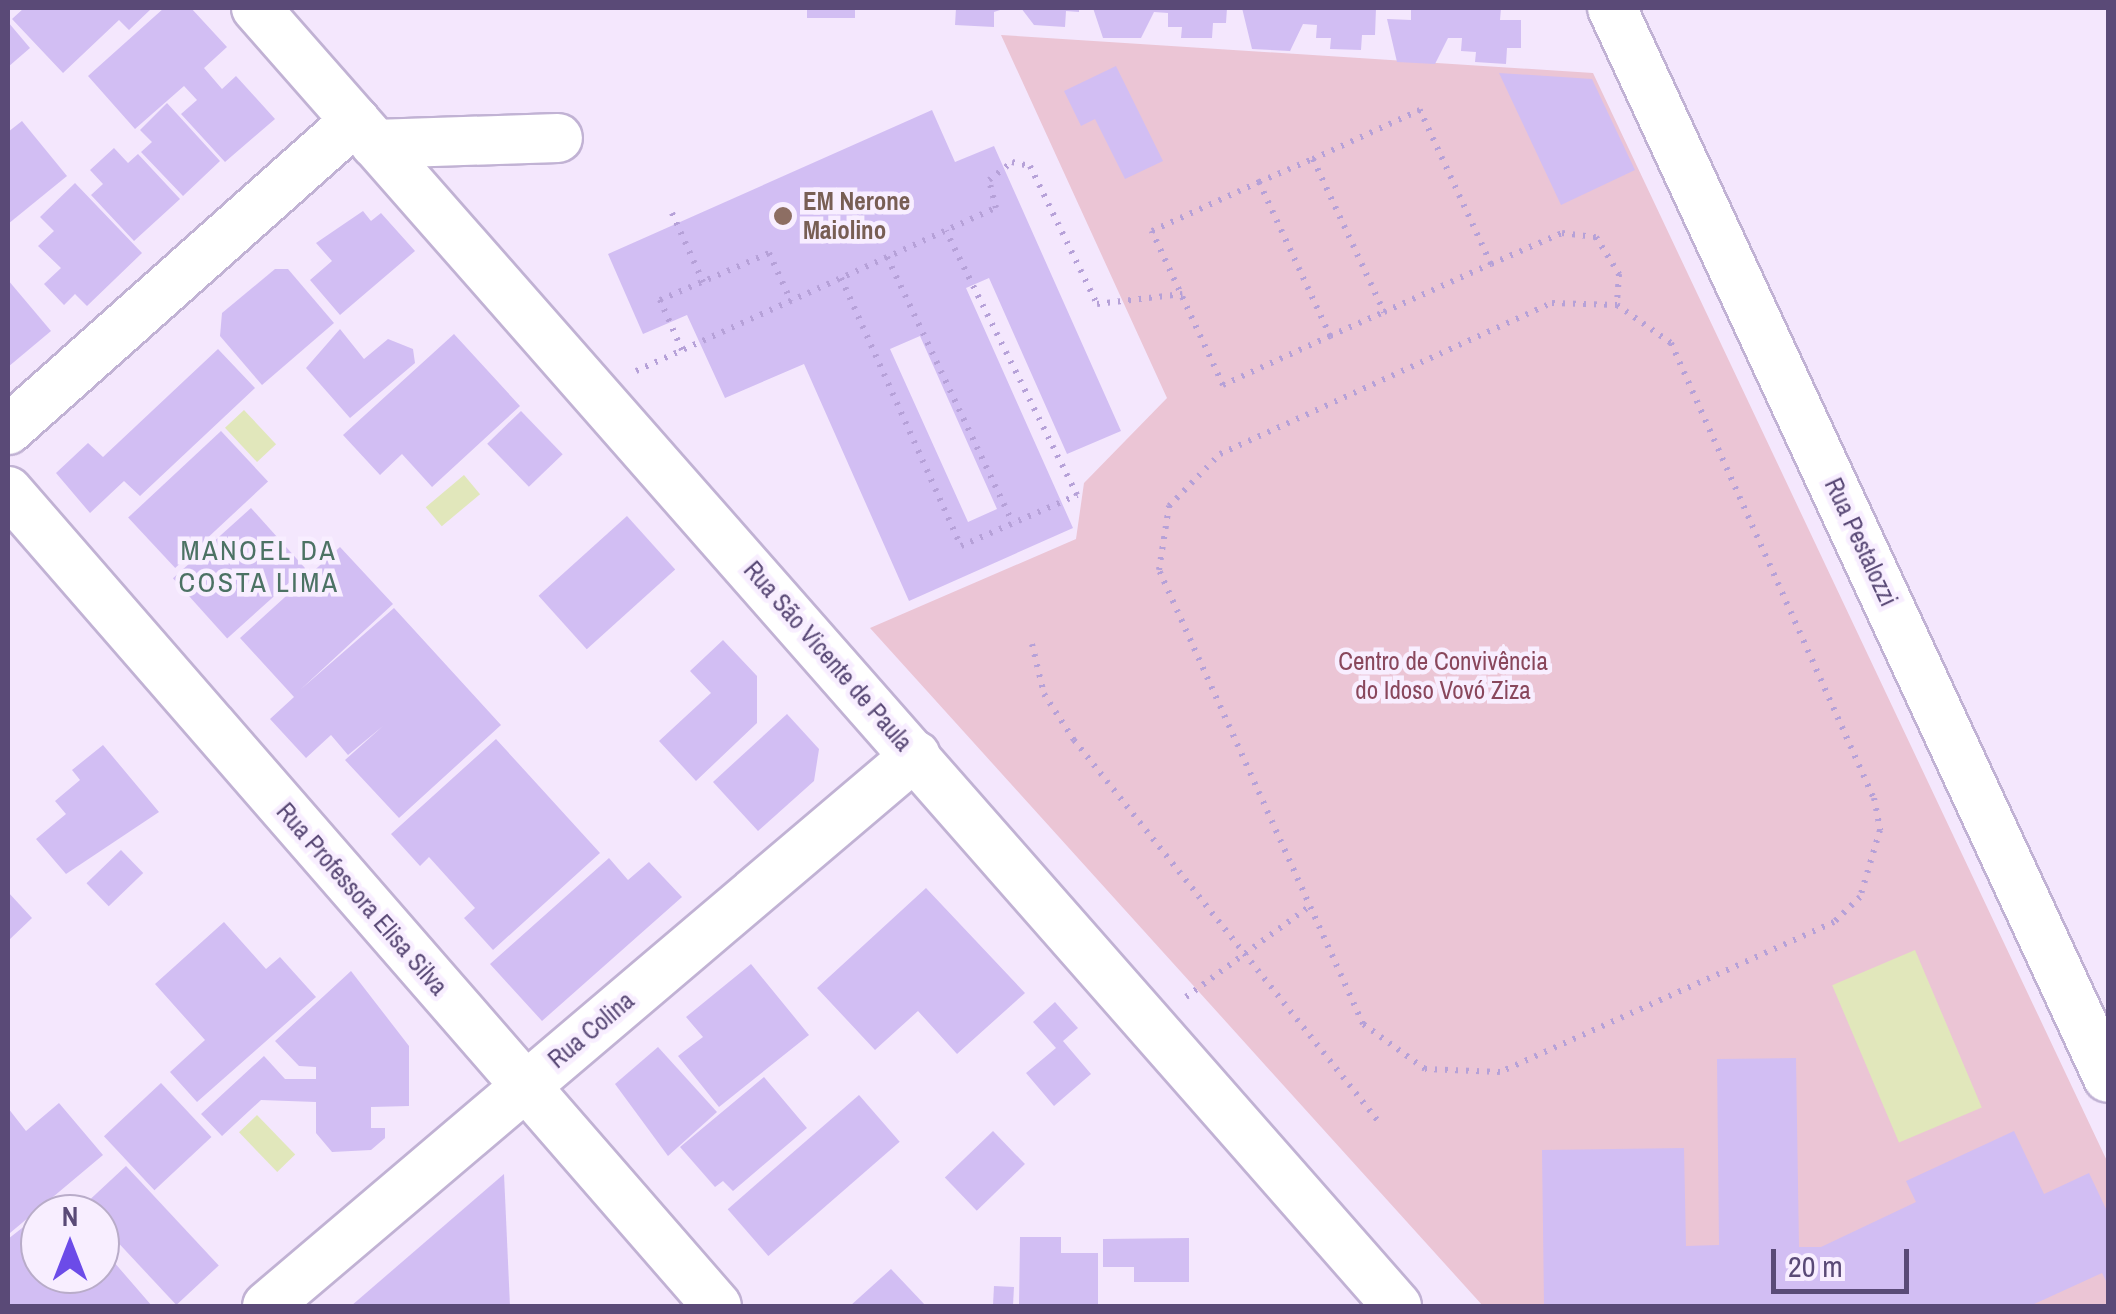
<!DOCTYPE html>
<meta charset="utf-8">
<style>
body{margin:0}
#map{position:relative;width:2116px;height:1314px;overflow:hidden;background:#f4e7fd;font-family:"Archivo Narrow",sans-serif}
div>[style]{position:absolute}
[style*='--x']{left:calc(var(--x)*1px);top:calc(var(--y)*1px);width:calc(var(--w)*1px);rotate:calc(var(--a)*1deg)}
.green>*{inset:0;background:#ebc5d5}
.water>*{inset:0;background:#e1e7bb;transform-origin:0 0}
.building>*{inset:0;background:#d2bef3;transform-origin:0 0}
.path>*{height:6px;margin-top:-3px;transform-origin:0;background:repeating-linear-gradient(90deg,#b6a1d8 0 2.5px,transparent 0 10.5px)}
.roads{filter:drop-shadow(2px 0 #c1b2d4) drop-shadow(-2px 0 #c1b2d4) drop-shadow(0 2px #c1b2d4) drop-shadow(0 -2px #c1b2d4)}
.minor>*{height:48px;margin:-24px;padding:0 24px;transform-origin:24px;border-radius:24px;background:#fff}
.dots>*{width:28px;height:28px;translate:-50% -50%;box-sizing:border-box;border:5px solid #f8eeff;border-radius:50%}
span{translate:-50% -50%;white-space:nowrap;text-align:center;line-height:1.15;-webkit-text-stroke:9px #f8eeff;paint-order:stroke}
.education-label{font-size:25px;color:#785e54;font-weight:700}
.left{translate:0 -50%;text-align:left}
.street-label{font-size:25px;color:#5a4a77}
.park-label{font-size:25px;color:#89475c}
.neighbourhood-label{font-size:28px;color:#4c7264;letter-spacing:2.5px}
.frame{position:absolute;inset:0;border:10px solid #5a4a77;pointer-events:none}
.north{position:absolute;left:20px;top:1194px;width:100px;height:100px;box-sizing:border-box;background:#f8eeff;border:2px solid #b9acc9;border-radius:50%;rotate:0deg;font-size:28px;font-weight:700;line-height:40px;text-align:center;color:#5a4a77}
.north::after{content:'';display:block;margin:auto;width:35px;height:45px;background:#6c4be8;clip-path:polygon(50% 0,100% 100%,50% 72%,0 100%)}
.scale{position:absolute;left:1771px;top:1249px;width:138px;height:45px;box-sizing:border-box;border:5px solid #5a4a77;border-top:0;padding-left:12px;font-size:30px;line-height:35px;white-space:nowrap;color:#5a4a77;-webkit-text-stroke:8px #f8eeff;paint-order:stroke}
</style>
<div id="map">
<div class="green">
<i style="clip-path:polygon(1001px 35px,1593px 73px,2108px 1163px,2108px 1306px,1483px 1306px,870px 628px,1076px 539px,1084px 483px,1167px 398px)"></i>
</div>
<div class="water">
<i style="left:244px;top:410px;width:47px;height:26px;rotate:47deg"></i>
<i style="left:464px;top:475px;width:25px;height:50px;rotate:50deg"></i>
<i style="left:1915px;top:950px;width:171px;height:90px;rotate:67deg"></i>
<i style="left:257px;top:1115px;width:55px;height:25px;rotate:46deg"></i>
</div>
<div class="building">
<i style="clip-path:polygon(24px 8px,152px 8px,129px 30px,119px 20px,63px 73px,12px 19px)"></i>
<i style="clip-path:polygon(164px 8px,191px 8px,227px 47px,204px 68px,222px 89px,236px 76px,275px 119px,225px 162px,181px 114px,197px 100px,184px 86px,135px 129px,88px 76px)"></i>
<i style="left:807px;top:8px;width:48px;height:10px"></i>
<i style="clip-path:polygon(956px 8px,1006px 8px,994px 12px,994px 27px,955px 25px)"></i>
<i style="clip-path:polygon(1021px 8px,1079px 8px,1079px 12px,1066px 11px,1065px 27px,1034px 25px)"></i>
<i style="clip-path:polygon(1093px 8px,1227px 8px,1226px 23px,1213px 23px,1212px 38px,1181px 38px,1182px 27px,1168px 27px,1168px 13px,1154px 12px,1141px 38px,1103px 38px)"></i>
<i style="clip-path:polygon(1242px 8px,1376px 8px,1375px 35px,1362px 35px,1361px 50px,1330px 49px,1331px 38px,1316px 38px,1317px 25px,1303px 24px,1290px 51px,1252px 49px)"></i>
<i style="clip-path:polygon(1411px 8px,1501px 8px,1500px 20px,1521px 20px,1521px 48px,1507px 48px,1506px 64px,1475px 62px,1476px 52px,1461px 51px,1462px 38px,1448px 38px,1435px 64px,1397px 62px,1387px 19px,1411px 20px)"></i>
<i style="clip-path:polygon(8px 22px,30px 48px,8px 67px)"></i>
<i style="clip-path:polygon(1116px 66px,1163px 161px,1125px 179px,1095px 119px,1081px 126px,1064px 91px)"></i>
<i style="clip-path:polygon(1499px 73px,1592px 79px,1635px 170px,1561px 205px)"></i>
<i style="clip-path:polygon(167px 103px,220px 161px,183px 196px,141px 152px,152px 142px,140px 130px)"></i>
<i style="clip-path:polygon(evenodd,932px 110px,955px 162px,994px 146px,1121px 431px,1067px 454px,989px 278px,966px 288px,1073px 528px,909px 601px,804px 364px,725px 398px,687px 315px,643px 334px,608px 254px,932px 110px,920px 336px,997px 509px,968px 522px,890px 349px,920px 336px)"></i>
<i style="clip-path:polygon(22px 121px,67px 176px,8px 224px,8px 132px)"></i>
<i style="clip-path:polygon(114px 148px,128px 163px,138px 154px,180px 199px,134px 241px,91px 195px,103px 184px,90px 170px)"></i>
<i style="clip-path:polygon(75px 183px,142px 253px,87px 306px,75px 294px,64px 305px,44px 284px,61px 268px,38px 246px,54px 231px,40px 217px)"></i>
<i style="clip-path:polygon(363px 211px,371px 221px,381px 213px,415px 251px,340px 315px,310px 280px,332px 261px,316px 243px)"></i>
<i style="clip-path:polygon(275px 269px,288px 269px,334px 323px,262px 385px,220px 336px,222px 313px)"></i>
<i style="clip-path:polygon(8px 280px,51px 331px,8px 367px)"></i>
<i style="clip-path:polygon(340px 329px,364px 359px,388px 339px,413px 349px,415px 363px,350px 418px,306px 368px)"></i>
<i style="clip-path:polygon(454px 334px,520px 406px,432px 487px,402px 454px,380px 475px,343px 435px)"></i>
<i style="clip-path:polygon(218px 349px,255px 388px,140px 496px,124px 481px,90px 513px,56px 473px,88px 443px,103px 457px)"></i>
<i style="left:521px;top:411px;width:60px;height:47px;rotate:46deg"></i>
<i style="left:221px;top:431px;width:69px;height:127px;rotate:47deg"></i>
<i style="left:251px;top:508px;width:81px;height:105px;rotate:48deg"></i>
<i style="left:627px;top:516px;width:72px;height:119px;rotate:48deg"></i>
<i style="clip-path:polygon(340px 547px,393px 604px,300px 690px,394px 608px,501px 725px,399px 818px,345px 760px,383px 726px,348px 755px,331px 735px,306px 758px,270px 719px,294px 697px,240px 638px)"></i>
<i style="clip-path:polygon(723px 640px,757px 676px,757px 723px,696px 781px,659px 741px,711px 693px,690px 671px)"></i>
<i style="clip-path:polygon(787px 714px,819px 749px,814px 781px,758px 831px,713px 782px)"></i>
<i style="clip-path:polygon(496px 739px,600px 853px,493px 950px,464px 918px,475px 908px,429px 857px,420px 866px,391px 834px)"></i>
<i style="clip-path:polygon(103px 745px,159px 812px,66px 874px,36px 839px,66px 814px,55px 801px,80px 780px,72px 770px)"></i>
<i style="left:121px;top:850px;width:32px;height:48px;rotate:46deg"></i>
<i style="clip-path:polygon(609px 858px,628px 880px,649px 862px,682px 897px,542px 1021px,490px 964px)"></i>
<i style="clip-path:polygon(926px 888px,1025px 993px,957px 1054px,918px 1011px,875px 1050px,817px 988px)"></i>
<i style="clip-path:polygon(8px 892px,32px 918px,8px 941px)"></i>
<i style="clip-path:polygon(224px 922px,266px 969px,280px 957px,316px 997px,197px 1102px,170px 1072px,205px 1040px,155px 984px)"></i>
<i style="clip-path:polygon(751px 964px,809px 1035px,719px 1107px,678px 1056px,703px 1037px,686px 1017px)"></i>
<i style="clip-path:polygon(351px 971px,409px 1046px,409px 1106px,371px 1107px,371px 1128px,385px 1128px,385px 1138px,371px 1150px,332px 1152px,316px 1133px,316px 1102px,261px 1100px,222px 1136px,201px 1114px,264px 1056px,285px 1079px,316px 1079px,316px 1067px,299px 1066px,275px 1041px)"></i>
<i style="clip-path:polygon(1055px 1002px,1078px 1028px,1063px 1041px,1091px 1074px,1054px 1106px,1026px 1073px,1056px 1048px,1033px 1022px)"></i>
<i style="clip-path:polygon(658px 1047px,717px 1112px,668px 1156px,615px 1084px)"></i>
<i style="clip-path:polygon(1796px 1058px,1799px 1247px,1821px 1247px,1916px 1202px,1906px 1181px,2014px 1131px,2044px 1194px,2089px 1173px,2108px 1213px,2108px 1285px,2102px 1273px,2030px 1306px,1544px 1306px,1542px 1150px,1684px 1148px,1686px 1246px,1719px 1245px,1717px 1059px)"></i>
<i style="clip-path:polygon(764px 1077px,807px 1128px,733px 1191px,723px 1181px,715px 1187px,680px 1147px)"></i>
<i style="left:161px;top:1083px;width:74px;height:78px;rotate:47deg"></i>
<i style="left:859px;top:1095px;width:62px;height:174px;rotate:49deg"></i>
<i style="clip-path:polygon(59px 1103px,103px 1155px,10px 1233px,8px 1108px,26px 1131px)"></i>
<i style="left:993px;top:1131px;width:46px;height:67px;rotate:46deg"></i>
<i style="left:126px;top:1166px;width:136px;height:58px;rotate:47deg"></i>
<i style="clip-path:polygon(504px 1174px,510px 1306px,351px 1306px)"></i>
<i style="clip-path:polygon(40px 1214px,40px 1274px,100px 1274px,100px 1246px,152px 1306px,8px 1306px,8px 1239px)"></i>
<i style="clip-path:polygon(1020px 1237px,1061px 1237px,1061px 1253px,1098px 1253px,1098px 1306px,1019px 1306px)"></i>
<i style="clip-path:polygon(1189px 1238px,1189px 1282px,1134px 1282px,1134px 1267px,1103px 1267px,1103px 1239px)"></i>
<i style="clip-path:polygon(891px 1269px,926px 1306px,850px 1306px)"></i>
<i style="left:994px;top:1286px;width:20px;height:20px;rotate:3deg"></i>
</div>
<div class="path">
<i style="--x:1259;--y:182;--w:170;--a:65.2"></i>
<i style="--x:1330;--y:336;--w:118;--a:155.4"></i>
<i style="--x:1223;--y:385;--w:170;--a:-114.8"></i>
<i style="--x:1152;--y:231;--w:118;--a:-24.6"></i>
<i style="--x:1259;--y:182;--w:59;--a:-23.1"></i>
<i style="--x:672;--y:213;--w:76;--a:65.8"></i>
<i style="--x:887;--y:257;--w:294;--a:64.7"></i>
<i style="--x:1491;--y:264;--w:77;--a:-23.6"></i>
<i style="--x:1562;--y:233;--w:34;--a:7"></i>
<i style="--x:1596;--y:237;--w:44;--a:58.1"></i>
<i style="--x:1619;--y:274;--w:31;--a:94"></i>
<i style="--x:841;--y:278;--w:294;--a:65.9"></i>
<i style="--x:961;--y:546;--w:127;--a:-23.7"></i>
<i style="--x:1077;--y:495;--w:295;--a:-116.4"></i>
<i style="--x:1552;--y:303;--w:65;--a:1.8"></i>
<i style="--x:1617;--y:305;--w:66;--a:35.1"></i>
<i style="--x:1671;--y:343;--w:498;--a:66"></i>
<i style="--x:1874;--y:798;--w:33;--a:79"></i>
<i style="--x:1880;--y:830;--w:70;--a:106.6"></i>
<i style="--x:1860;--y:897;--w:36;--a:136"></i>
<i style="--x:1834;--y:922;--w:366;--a:155.8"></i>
<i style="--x:1500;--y:1072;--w:75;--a:-177.7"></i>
<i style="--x:1425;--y:1069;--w:77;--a:-144"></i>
<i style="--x:1363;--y:1024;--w:498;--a:-114.2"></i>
<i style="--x:1159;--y:570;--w:65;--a:-81.1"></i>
<i style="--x:1169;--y:506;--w:73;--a:-45.6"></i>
<i style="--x:1220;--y:454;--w:365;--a:-24.5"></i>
<i style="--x:1330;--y:336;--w:59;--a:-24"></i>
<i style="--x:1384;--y:312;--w:117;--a:-24.2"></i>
<i style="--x:1491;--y:264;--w:170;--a:-114.8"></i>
<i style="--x:1420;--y:110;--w:118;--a:155.4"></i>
<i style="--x:1313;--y:159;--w:169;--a:65.1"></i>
<i style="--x:682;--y:350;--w:55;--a:-113.7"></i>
<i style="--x:660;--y:300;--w:119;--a:-23.3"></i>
<i style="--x:769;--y:253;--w:53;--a:65.4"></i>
<i style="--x:636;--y:371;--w:395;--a:-24.4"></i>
<i style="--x:996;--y:208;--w:29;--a:-104"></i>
<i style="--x:989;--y:180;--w:29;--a:-38"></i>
<i style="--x:1012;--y:162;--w:18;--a:13"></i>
<i style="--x:1030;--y:166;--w:153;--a:64.1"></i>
<i style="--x:1097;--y:304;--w:86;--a:-6.7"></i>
<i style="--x:1032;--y:644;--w:51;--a:76.5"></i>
<i style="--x:1044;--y:694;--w:55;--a:56.9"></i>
<i style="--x:1074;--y:740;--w:492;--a:51.4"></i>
<i style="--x:1186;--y:997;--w:154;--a:-36.3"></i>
</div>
<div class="roads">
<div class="minor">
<i style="--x:256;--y:8;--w:1728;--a:48.68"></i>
<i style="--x:1612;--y:8;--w:1179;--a:65.13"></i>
<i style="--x:375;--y:144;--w:183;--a:-1.9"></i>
<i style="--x:8;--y:430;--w:465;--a:-41.7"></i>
<i style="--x:8;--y:491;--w:1080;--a:48.98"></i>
<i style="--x:267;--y:1306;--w:851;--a:-40.33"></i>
</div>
</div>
<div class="dots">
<i style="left:783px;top:216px;background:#8d6e63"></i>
</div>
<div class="education-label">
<span class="left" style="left:803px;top:216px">EM Nerone<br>Maiolino</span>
</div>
<div class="street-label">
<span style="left:1861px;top:542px;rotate:65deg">Rua Pestalozzi</span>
<span style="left:828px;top:656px;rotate:49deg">Rua São Vicente de Paula</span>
<span style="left:362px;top:899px;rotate:49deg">Rua Professora Elisa Silva</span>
<span style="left:591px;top:1030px;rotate:-40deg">Rua Colina</span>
</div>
<div class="park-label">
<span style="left:1443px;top:676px">Centro de Convivência<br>do Idoso Vovó Ziza</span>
</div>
<div class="neighbourhood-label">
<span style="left:259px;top:566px">MANOEL DA<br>COSTA LIMA</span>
</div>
<div class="frame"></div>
<div class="north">N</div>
<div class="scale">20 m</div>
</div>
